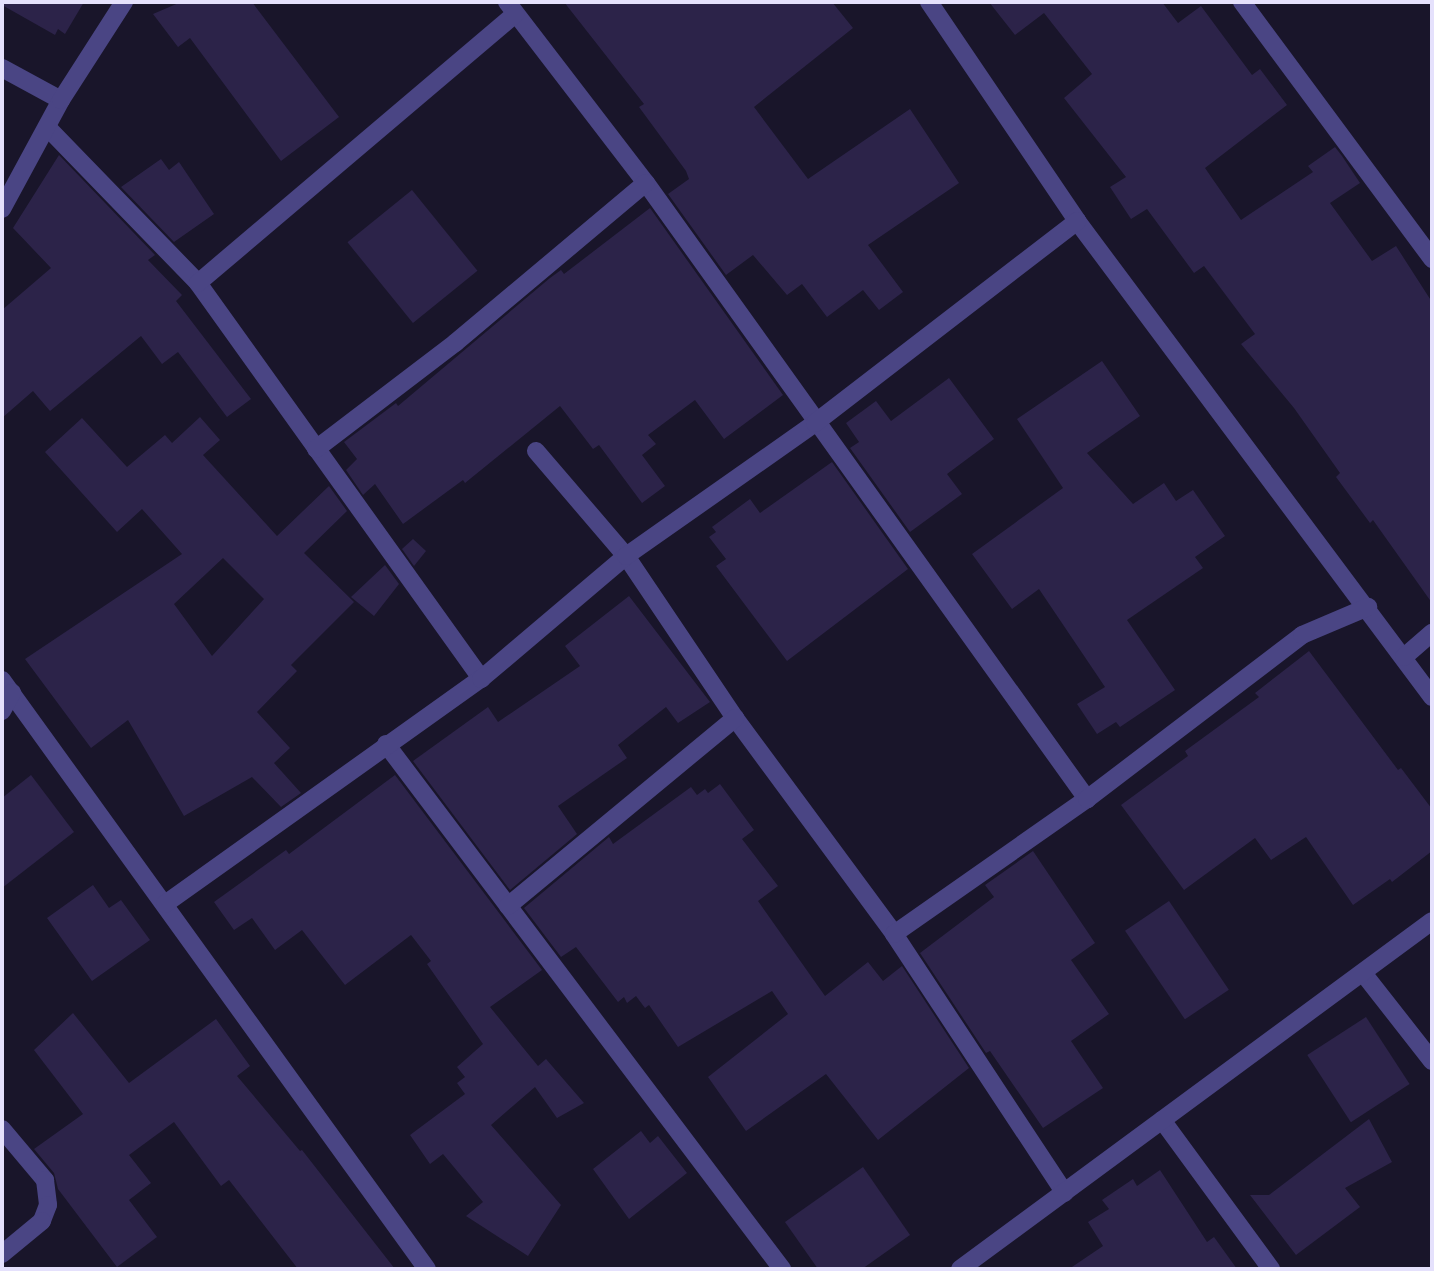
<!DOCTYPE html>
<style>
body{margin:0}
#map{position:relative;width:1434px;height:1271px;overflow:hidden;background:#19152a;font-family:"Golos Text",sans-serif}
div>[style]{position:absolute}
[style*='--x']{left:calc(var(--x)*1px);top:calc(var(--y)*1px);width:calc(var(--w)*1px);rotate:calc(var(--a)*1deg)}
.building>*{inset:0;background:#2c2349;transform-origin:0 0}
.minor>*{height:18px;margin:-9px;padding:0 9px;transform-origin:9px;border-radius:9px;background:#4a4584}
span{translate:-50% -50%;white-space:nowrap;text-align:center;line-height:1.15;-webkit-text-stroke:5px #19152a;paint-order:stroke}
.frame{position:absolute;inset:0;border:4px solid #e5e1fc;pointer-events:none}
</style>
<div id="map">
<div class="building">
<i style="clip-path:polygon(2px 2px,84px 2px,65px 34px,58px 29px,55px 35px,2px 5px)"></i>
<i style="clip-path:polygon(181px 2px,252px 2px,339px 117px,281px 161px,190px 38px,178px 47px,153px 14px)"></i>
<i style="clip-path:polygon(564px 2px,832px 2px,853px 28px,754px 107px,808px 179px,910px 109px,959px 183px,868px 245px,903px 292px,879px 310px,863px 290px,827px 317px,802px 284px,787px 295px,753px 255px,726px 275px,668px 194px,689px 179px,686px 171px,639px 107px,644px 104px)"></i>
<i style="clip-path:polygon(989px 2px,1162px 2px,1178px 23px,1201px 6px,1252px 75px,1260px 69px,1287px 105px,1205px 168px,1241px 220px,1313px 172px,1308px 166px,1335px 147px,1342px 156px,1360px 183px,1330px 203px,1372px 261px,1396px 246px,1432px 302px,1432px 603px,1373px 520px,1370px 523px,1336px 477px,1340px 473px,1294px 408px,1241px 344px,1255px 334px,1204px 266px,1194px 273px,1147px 209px,1131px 219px,1110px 187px,1126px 177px,1064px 98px,1092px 74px,1044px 13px,1015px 35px)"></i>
<i style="clip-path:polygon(59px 155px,155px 255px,148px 260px,182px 295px,176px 301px,251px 399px,227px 417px,178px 352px,162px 364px,141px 336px,50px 411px,33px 391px,2px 418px,2px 310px,51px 268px,13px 228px)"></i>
<i style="clip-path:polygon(161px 159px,169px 170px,179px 162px,214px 214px,174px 242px,121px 187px)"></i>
<i style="left:412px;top:190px;width:104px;height:83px;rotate:51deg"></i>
<i style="clip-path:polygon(650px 208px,783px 395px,724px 439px,695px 400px,648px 435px,656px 444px,642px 455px,665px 486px,642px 503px,599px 445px,593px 449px,560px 406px,465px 483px,463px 480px,403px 524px,375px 484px,363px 495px,346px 470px,357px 459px,344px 442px,396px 403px,398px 406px,550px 278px,561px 270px,564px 274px)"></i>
<i style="clip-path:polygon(1102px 361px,1140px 416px,1087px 453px,1133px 504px,1164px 483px,1176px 501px,1193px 490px,1225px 536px,1195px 557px,1203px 568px,1127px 620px,1175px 690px,1120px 727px,1116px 722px,1097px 734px,1077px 704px,1105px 687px,1039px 589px,1012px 609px,972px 554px,1063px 488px,1017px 419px)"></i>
<i style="clip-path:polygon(949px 378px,994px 439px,947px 474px,962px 494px,910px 532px,850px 448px,859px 442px,846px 423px,876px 401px,891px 421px)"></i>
<i style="clip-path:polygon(evenodd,200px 417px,220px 440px,203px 455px,277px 536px,329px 486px,347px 511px,304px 553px,354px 602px,291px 665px,297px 671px,257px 712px,290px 748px,274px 763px,301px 793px,281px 807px,252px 777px,184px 816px,128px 720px,91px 748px,25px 659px,182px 554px,142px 509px,117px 532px,45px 452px,82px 418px,127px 467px,165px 435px,172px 443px,200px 417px,223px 558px,264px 599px,212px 656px,174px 604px,223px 558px)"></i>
<i style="clip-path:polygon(832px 462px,908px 569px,787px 661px,716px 566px,726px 559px,709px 537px,716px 532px,712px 527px,750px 499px,760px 513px)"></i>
<i style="clip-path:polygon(413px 539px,426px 551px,414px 566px,402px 549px)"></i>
<i style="clip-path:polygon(385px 565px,399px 584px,374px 616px,351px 597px)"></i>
<i style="clip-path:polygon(629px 596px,710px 702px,678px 723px,666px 707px,618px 745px,627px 758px,558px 806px,577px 834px,510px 890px,413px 761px,488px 707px,498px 722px,580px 666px,565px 646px)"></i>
<i style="clip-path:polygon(1309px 651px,1398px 770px,1401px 768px,1432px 809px,1432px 851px,1392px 882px,1390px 879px,1353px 905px,1306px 837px,1271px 860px,1255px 838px,1184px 890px,1121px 805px,1188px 756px,1185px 751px,1259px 697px,1255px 693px)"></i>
<i style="clip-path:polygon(31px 775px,74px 832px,2px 888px,2px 798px)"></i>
<i style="clip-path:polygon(395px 775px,542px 970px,490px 1007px,538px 1066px,546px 1059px,584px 1103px,557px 1118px,535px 1087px,491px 1125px,561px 1205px,528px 1256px,466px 1216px,483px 1202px,443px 1154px,430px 1164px,410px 1135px,465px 1094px,457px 1083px,465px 1077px,457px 1067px,483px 1044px,427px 964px,431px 961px,411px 935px,345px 985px,302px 930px,275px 950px,252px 918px,234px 930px,214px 902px,286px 850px,289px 854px)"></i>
<i style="clip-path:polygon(720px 784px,754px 830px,742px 839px,778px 886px,758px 901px,825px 996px,868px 962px,883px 981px,902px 966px,969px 1068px,878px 1140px,826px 1074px,746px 1131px,708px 1077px,788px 1014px,772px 991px,678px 1047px,649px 1005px,645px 1008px,636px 996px,627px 1003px,624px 997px,618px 1002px,576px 947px,561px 957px,524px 908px,609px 837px,613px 844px,691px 787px,697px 795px,705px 789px,708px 793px)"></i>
<i style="clip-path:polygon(1033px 851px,1095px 943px,1071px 960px,1109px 1014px,1071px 1041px,1103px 1088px,1043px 1128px,990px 1051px,986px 1053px,920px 953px,994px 897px,985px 885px)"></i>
<i style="clip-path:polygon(93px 885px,109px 908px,121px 900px,150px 940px,92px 981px,47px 918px)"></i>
<i style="left:1169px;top:901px;width:107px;height:53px;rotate:56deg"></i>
<i style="clip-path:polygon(73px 1013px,129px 1083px,216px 1019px,250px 1066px,237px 1076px,300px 1151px,302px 1150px,395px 1269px,298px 1269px,229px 1180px,221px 1186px,174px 1122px,129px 1155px,151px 1183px,129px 1200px,157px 1237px,117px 1267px,58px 1189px,54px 1173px,34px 1149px,83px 1114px,34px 1050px)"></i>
<i style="left:1366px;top:1017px;width:80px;height:70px;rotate:57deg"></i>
<i style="clip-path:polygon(1369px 1119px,1392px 1162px,1345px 1188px,1360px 1207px,1296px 1255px,1250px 1195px,1269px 1195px)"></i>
<i style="clip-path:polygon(641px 1131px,650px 1143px,658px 1136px,687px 1173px,629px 1219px,593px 1169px)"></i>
<i style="clip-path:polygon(863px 1167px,910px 1235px,862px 1269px,818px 1269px,785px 1222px)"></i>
<i style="clip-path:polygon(1160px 1170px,1207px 1242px,1214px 1237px,1237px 1269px,1069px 1269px,1103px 1246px,1088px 1222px,1109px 1209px,1102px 1200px,1133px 1179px,1137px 1186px)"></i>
</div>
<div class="minor">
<i style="--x:507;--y:2;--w:228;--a:52.5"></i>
<i style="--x:646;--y:183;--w:758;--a:54.4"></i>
<i style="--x:929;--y:2;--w:264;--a:55.9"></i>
<i style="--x:1077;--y:221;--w:594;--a:53.28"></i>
<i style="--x:1242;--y:2;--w:320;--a:53.5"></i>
<i style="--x:2;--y:68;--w:67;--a:28.5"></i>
<i style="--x:47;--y:127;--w:217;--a:45.9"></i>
<i style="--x:198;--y:283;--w:487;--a:54.4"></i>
<i style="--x:2;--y:209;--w:124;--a:-61.6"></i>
<i style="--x:61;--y:100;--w:117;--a:-57.3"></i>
<i style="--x:198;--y:283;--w:416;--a:-40.3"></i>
<i style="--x:316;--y:449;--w:175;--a:-37.3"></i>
<i style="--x:455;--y:343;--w:249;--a:-40"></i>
<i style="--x:536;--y:451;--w:138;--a:49.4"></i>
<i style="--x:626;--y:556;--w:195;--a:56.1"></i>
<i style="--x:735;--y:718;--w:268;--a:53.6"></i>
<i style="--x:894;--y:934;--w:310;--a:56.6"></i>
<i style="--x:1404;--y:657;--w:37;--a:-41"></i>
<i style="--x:2;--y:680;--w:726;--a:54.19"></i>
<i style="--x:2;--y:711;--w:21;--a:-61"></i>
<i style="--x:386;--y:744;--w:658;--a:52.97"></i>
<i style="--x:165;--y:904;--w:388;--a:-35.5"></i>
<i style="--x:481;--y:679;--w:190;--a:-40.3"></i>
<i style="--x:626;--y:556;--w:231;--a:-35.1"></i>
<i style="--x:815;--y:423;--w:331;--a:-37.6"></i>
<i style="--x:508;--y:906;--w:295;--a:-39.6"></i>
<i style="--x:894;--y:934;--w:236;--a:-35"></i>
<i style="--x:1087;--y:799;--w:270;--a:-37.3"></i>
<i style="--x:1302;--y:635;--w:72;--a:-23"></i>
<i style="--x:1363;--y:973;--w:112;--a:51.9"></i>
<i style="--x:1162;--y:1120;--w:185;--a:53.8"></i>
<i style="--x:2;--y:1129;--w:67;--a:49.9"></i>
<i style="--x:45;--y:1180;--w:25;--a:83"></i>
<i style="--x:48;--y:1205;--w:17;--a:111"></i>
<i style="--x:42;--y:1221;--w:52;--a:140.5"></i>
<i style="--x:960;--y:1269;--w:586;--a:-36.4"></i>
</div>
<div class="frame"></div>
</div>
